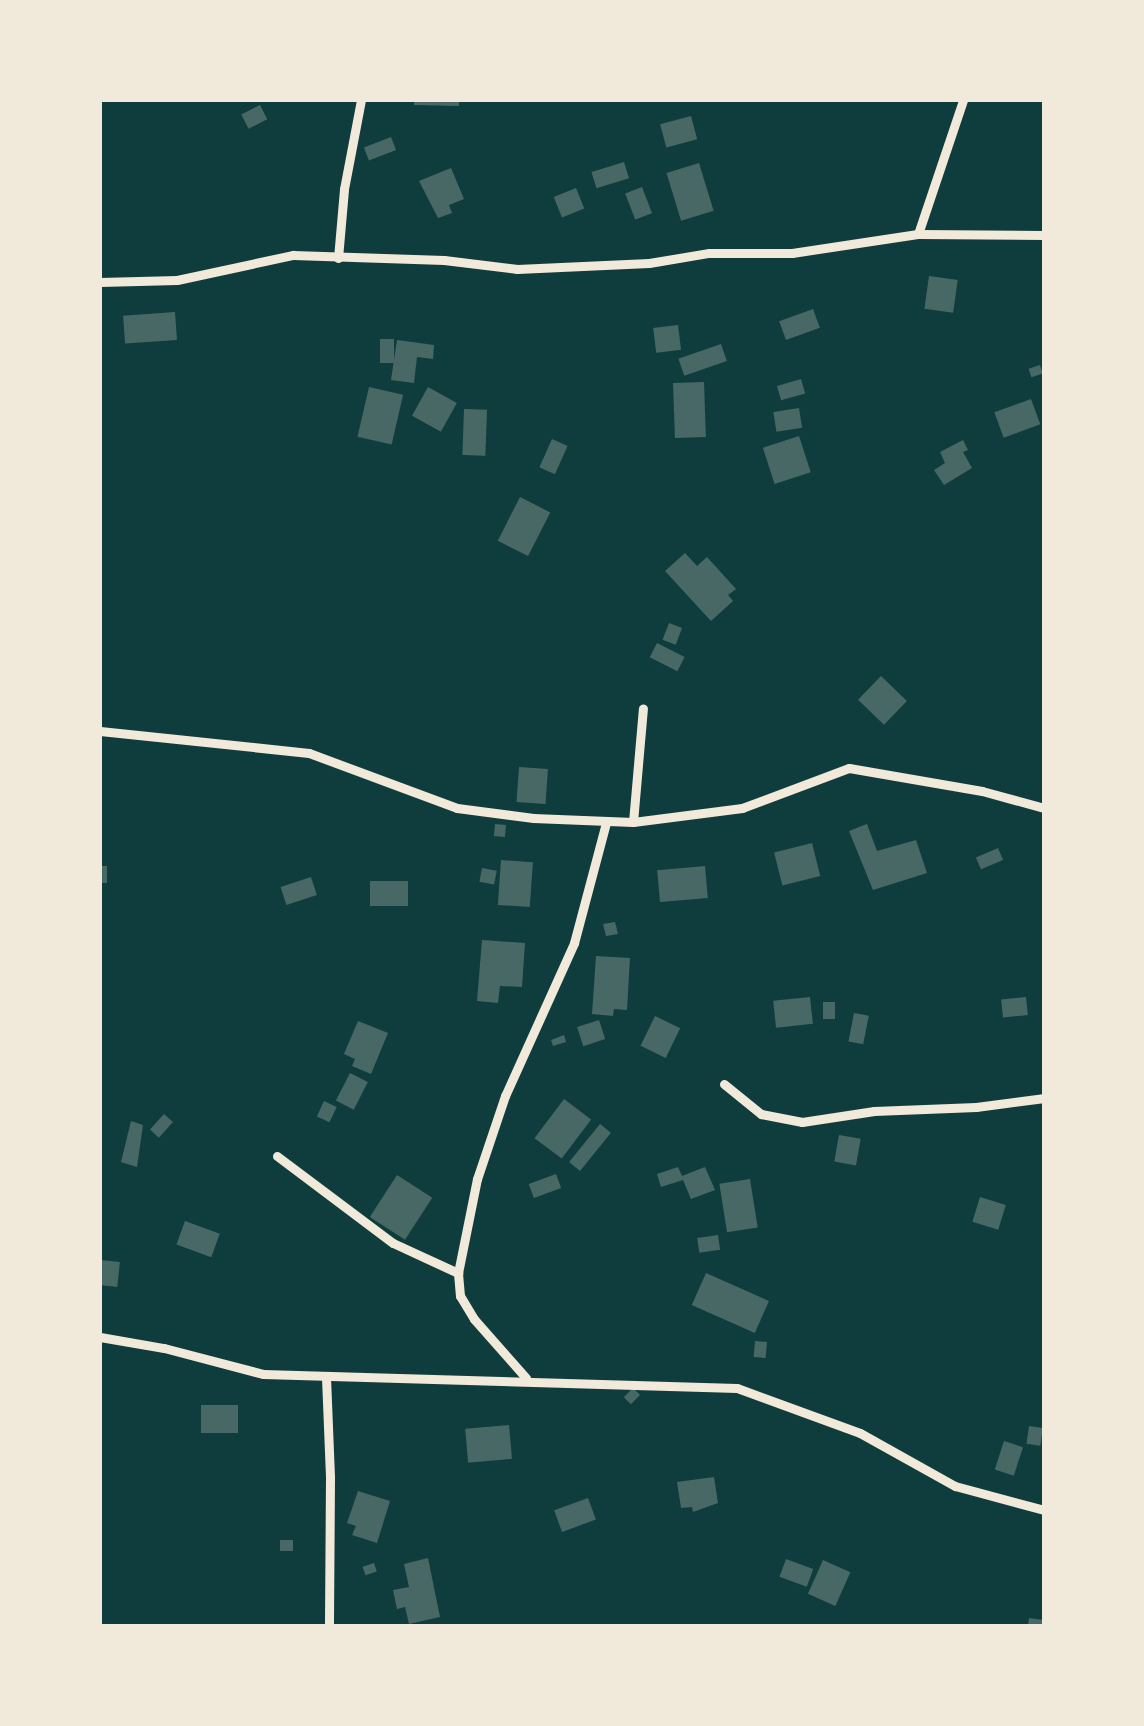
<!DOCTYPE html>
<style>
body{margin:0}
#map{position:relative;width:1144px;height:1726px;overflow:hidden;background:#0f3d3e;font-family:Ubuntu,sans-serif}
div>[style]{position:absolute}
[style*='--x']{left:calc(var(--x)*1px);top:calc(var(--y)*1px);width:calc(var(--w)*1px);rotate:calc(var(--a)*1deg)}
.building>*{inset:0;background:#486865;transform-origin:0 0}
.minor>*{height:9px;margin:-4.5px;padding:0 4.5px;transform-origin:4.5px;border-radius:4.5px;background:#f1e9da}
span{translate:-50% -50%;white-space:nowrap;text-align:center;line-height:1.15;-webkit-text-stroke:8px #f1e9da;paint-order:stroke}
.frame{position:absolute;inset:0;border:102px solid #f1e9da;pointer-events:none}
</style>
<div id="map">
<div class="building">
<i style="clip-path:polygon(414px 100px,459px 100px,459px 106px,414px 105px)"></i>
<i style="left:260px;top:105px;width:16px;height:21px;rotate:63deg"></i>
<i style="left:691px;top:116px;width:24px;height:32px;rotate:75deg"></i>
<i style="left:391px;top:137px;width:14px;height:29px;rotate:69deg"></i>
<i style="left:624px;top:162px;width:17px;height:34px;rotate:73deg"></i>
<i style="left:699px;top:163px;width:50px;height:34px;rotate:73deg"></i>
<i style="clip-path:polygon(451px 168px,464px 199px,449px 205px,452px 213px,438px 218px,419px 181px)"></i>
<i style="left:642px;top:187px;width:28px;height:18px;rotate:69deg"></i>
<i style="left:576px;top:188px;width:22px;height:24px;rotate:68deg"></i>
<i style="left:929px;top:276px;width:29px;height:33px;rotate:8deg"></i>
<i style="left:813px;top:309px;width:20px;height:36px;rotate:70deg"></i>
<i style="left:175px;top:312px;width:28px;height:52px;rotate:86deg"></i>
<i style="left:678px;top:325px;width:25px;height:25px;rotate:83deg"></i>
<i style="left:380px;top:339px;width:14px;height:24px"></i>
<i style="clip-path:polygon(397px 340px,434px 345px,433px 359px,417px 357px,414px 383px,391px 380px)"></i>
<i style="left:721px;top:344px;width:18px;height:45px;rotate:71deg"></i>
<i style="left:1040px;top:365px;width:9px;height:12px;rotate:72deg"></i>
<i style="left:801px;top:379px;width:15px;height:25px;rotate:74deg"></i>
<i style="left:704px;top:382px;width:55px;height:31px;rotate:88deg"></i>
<i style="left:369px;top:387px;width:35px;height:51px;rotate:13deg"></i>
<i style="left:428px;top:387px;width:33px;height:33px;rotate:29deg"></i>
<i style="left:1031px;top:399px;width:27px;height:39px;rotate:70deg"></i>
<i style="left:799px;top:408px;width:20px;height:26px;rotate:81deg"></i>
<i style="left:464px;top:409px;width:23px;height:46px;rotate:2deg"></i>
<i style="left:799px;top:436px;width:38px;height:38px;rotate:72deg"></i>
<i style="left:552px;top:439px;width:17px;height:31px;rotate:24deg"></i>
<i style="clip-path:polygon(963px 440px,968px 450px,963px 452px,972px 468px,944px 485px,934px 470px,945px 463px,940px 452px)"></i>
<i style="left:520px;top:497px;width:34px;height:49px;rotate:27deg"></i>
<i style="clip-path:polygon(685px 553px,697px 566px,707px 557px,736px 589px,728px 595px,733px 601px,711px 621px,665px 571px)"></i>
<i style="left:669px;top:623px;width:14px;height:18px;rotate:21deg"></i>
<i style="left:657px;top:643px;width:31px;height:16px;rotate:27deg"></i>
<i style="left:881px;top:676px;width:36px;height:33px;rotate:44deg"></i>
<i style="left:519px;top:767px;width:29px;height:35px;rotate:4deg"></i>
<i style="left:495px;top:824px;width:11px;height:12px;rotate:5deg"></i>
<i style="clip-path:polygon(867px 824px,877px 851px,916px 840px,927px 873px,873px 890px,849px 831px)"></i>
<i style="left:812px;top:843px;width:34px;height:39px;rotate:76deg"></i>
<i style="left:998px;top:848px;width:13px;height:24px;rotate:67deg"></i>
<i style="left:501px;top:860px;width:32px;height:45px;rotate:4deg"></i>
<i style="left:100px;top:866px;width:7px;height:17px"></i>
<i style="left:705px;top:866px;width:32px;height:48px;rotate:85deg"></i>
<i style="left:482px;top:868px;width:15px;height:14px;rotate:11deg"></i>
<i style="left:311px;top:877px;width:19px;height:32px;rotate:72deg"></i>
<i style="left:370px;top:881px;width:38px;height:25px"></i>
<i style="clip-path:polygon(615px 922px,618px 934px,606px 936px,603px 924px)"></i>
<i style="clip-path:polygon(482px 940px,525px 943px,522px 987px,500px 986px,498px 1003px,477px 1001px)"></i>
<i style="clip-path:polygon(596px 956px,630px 958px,627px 1010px,614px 1009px,613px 1016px,592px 1014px)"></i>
<i style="left:810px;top:997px;width:27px;height:37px;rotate:84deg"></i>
<i style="left:1026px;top:997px;width:18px;height:25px;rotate:84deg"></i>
<i style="left:823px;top:1002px;width:12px;height:17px"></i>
<i style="left:854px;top:1013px;width:15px;height:29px;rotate:11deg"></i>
<i style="left:655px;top:1016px;width:28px;height:33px;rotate:26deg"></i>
<i style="left:599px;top:1020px;width:20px;height:23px;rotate:72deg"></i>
<i style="clip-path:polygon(358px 1021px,388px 1033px,371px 1074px,352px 1066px,355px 1059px,344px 1054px)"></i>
<i style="clip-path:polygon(564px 1035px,566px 1042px,553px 1046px,551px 1040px)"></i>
<i style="left:350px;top:1073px;width:20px;height:31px;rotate:27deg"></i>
<i style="left:564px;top:1099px;width:34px;height:49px;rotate:37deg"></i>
<i style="left:324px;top:1101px;width:14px;height:17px;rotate:25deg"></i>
<i style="left:164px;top:1114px;width:12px;height:21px;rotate:42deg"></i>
<i style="clip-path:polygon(131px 1121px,143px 1125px,137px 1167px,121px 1162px)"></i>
<i style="left:600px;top:1124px;width:14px;height:49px;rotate:39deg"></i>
<i style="left:839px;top:1135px;width:22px;height:27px;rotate:10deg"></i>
<i style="clip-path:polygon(678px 1167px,682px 1176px,705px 1167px,715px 1190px,691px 1199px,683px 1180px,661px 1187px,657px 1174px)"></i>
<i style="left:556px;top:1174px;width:15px;height:29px;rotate:70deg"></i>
<i style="left:397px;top:1175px;width:42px;height:50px;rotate:33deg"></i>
<i style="left:750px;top:1179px;width:49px;height:31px;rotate:81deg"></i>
<i style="left:980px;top:1197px;width:27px;height:26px;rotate:17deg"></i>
<i style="left:185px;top:1221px;width:37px;height:25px;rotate:20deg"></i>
<i style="left:718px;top:1235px;width:15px;height:21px;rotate:82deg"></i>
<i style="left:100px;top:1260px;width:20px;height:25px;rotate:6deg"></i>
<i style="left:706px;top:1273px;width:69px;height:35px;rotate:24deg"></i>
<i style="left:755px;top:1341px;width:12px;height:16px;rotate:5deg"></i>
<i style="left:633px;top:1388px;width:10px;height:13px;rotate:45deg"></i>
<i style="left:238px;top:1405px;width:28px;height:37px;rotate:90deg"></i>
<i style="left:509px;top:1425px;width:34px;height:44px;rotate:85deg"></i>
<i style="left:1029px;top:1426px;width:14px;height:18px;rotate:8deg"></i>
<i style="left:1004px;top:1441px;width:20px;height:30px;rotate:18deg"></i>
<i style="clip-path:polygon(714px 1477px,718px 1503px,693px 1512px,692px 1507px,681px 1508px,677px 1482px)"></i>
<i style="clip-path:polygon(358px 1491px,390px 1501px,377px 1543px,352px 1535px,356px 1526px,347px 1523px)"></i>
<i style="left:588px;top:1498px;width:23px;height:36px;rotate:70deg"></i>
<i style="left:280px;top:1540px;width:13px;height:11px"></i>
<i style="clip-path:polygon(428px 1558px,440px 1617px,409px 1624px,405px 1607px,397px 1609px,393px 1590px,409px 1587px,404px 1564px)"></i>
<i style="left:786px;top:1559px;width:29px;height:19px;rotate:20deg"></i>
<i style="left:823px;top:1560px;width:30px;height:37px;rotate:24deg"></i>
<i style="left:374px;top:1563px;width:9px;height:12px;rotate:72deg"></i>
<i style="clip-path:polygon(1029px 1618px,1044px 1620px,1044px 1626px,1028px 1626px)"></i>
</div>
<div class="minor">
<i style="--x:918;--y:234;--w:141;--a:-71.4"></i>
<i style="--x:338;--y:258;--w:69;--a:-85"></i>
<i style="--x:344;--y:189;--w:91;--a:-79.2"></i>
<i style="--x:100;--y:282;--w:77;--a:-1.5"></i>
<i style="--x:177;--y:280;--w:119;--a:-12.2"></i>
<i style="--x:293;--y:255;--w:151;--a:1.9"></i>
<i style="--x:444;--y:260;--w:74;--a:7"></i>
<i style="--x:517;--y:269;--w:132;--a:-2.6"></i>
<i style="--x:649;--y:263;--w:61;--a:-9.5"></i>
<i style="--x:709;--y:253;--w:83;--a:0"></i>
<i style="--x:792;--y:253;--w:127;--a:-8.6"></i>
<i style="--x:918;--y:234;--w:126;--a:0.5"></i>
<i style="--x:100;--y:731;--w:210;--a:6"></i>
<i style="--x:309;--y:753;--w:158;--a:20.4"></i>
<i style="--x:457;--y:808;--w:77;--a:7.5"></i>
<i style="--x:533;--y:818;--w:100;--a:2.3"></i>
<i style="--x:633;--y:822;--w:110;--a:-7.3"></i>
<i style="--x:742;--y:808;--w:114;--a:-20.5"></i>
<i style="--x:849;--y:768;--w:135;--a:9.8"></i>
<i style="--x:982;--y:791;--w:64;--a:15.3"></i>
<i style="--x:633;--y:822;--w:114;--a:-85"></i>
<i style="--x:724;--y:1084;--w:48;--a:39"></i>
<i style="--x:761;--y:1114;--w:42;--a:11"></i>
<i style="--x:802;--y:1122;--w:73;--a:-8.7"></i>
<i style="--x:874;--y:1111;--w:102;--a:-2.2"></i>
<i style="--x:976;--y:1107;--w:69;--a:-7.5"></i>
<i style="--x:277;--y:1156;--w:145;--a:36.9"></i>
<i style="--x:393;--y:1243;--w:72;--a:24.8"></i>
<i style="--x:100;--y:1337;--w:65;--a:9.8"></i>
<i style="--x:164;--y:1348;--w:102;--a:14.7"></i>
<i style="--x:263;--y:1374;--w:474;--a:1.7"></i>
<i style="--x:737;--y:1388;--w:131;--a:20.1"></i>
<i style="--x:860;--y:1433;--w:109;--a:29.2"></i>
<i style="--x:955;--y:1486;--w:92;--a:15.1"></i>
<i style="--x:326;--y:1377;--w:101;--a:87.7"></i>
<i style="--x:330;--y:1478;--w:148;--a:90.4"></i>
<i style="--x:526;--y:1378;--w:79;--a:-131.4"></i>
<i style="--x:474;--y:1319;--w:27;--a:-121"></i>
<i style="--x:460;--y:1296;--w:23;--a:-95"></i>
<i style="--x:458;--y:1273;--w:96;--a:-78.6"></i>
<i style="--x:477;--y:1179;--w:88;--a:-71.4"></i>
<i style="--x:505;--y:1096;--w:168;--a:-65.7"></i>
<i style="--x:574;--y:943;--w:124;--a:-75.1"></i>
</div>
<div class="frame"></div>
</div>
